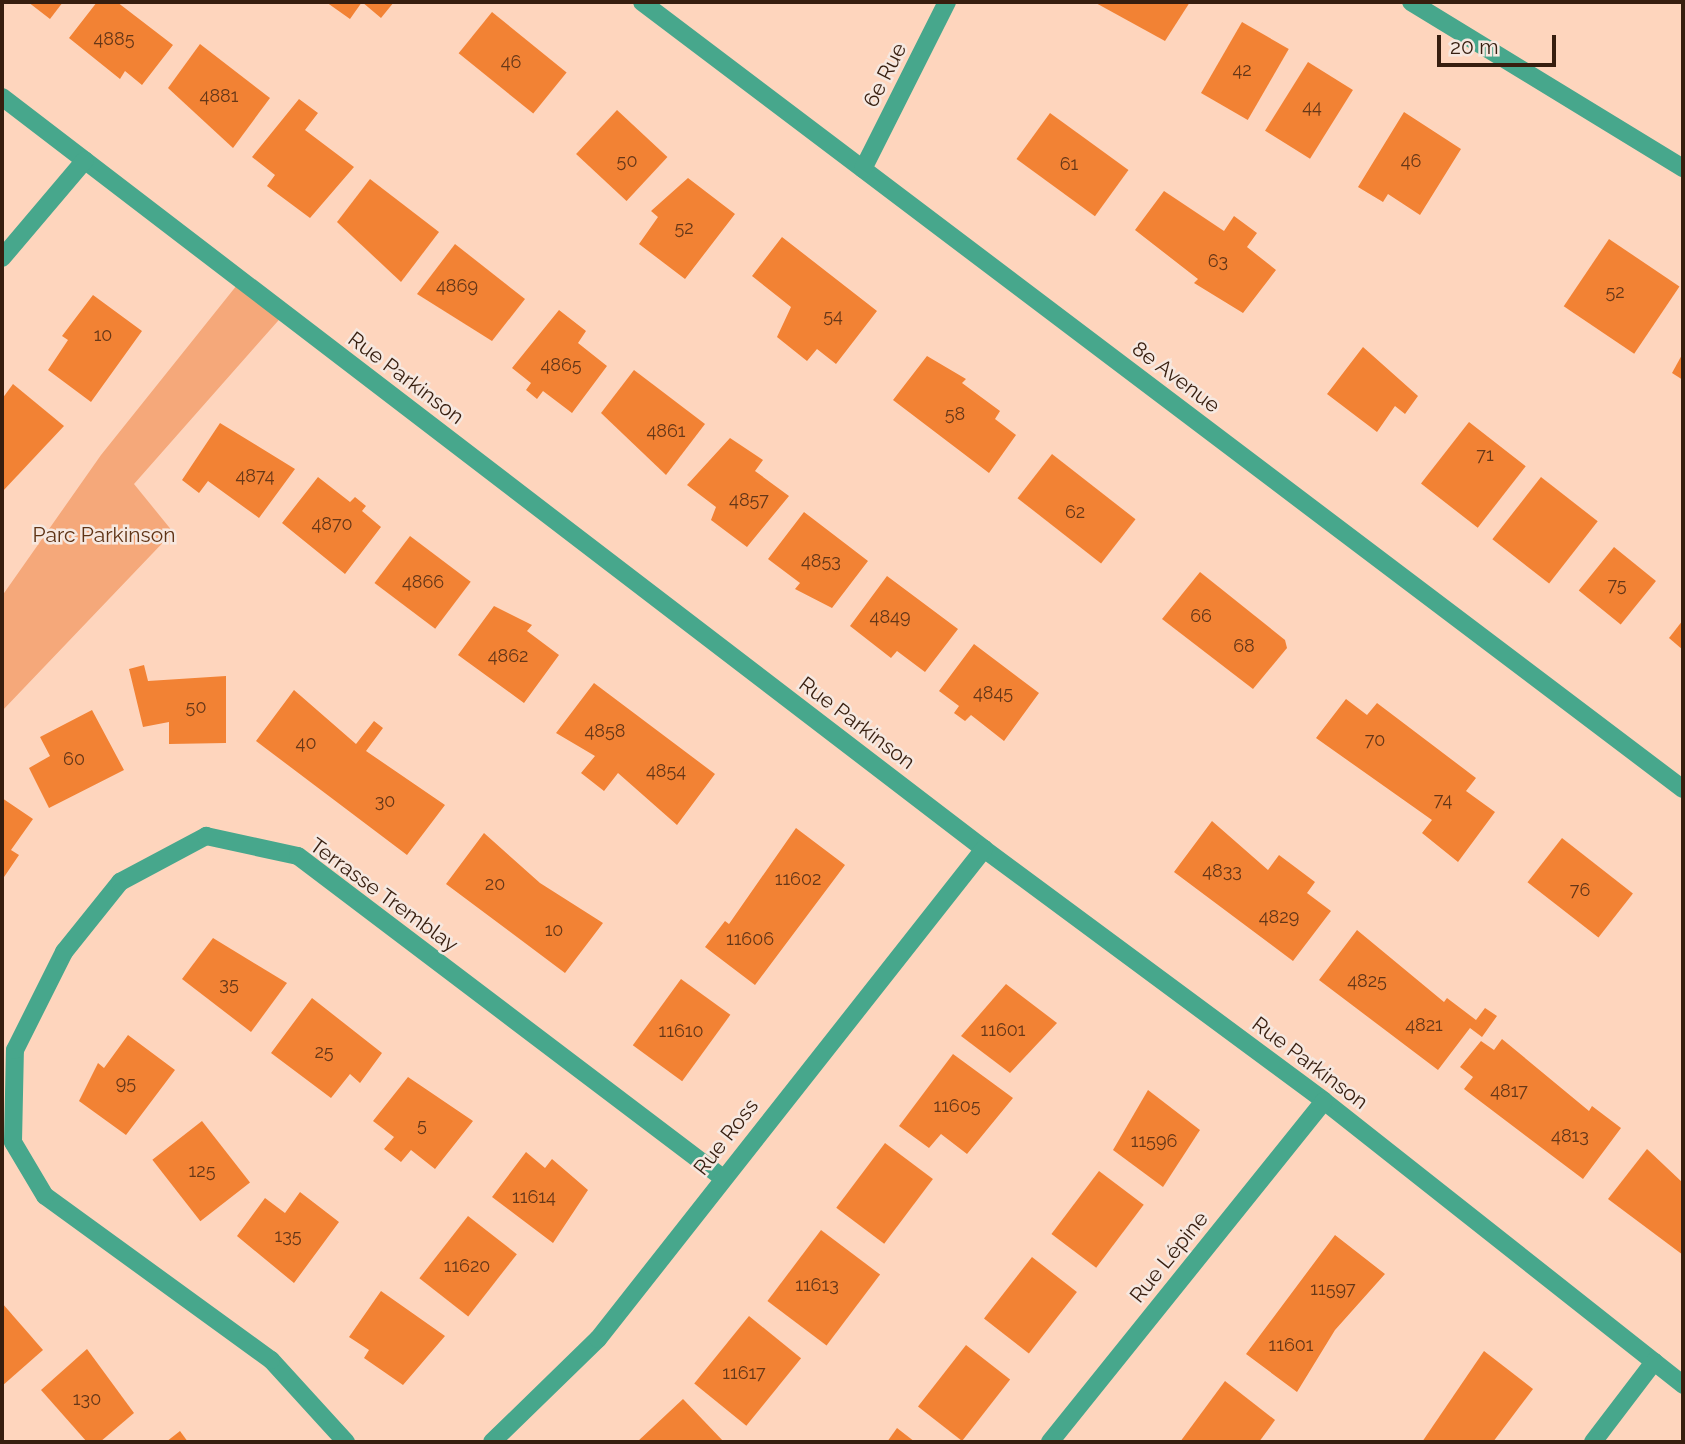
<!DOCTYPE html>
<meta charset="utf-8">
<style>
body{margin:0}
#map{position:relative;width:1685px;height:1444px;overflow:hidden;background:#fed5bd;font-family:Raleway,sans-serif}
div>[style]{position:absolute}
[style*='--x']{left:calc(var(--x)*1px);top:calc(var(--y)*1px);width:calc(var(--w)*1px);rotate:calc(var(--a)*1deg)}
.green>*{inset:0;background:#f5a87a}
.building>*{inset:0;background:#f28234;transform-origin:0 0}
.minor>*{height:18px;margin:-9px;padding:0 9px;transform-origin:9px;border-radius:9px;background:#47a78c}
span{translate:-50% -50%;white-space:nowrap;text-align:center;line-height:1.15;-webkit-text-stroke:5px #f6e8e0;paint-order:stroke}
.number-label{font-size:18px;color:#663718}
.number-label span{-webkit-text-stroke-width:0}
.street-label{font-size:21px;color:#371e0f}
.park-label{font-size:21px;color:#5f3315}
.frame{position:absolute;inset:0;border:4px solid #371e0f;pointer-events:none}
.scale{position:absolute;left:1437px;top:35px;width:119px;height:32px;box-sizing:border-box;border:4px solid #371e0f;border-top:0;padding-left:9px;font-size:21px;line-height:24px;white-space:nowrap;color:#371e0f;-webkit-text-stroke:5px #f6e8e0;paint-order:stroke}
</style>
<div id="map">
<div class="green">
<i style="clip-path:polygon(241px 280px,285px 313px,134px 484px,173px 532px,2px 711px,2px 596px,101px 455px)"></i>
</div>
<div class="building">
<i style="clip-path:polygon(28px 2px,63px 2px,50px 19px)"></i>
<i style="clip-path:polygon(97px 2px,117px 2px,173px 45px,142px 85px,125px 71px,120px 79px,69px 38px)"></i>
<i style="clip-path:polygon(326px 2px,394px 2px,381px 18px,362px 2px,350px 19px)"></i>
<i style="clip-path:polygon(1094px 2px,1190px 2px,1165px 41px)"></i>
<i style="left:492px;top:12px;width:96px;height:53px;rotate:39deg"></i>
<i style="left:1242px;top:22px;width:54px;height:82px;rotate:30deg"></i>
<i style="clip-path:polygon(200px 44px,270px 98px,233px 148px,168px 88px)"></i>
<i style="left:1308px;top:62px;width:53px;height:81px;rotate:32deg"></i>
<i style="clip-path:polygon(299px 99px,318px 113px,305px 130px,354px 167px,310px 218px,267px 186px,275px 175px,252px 157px)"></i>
<i style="left:617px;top:110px;width:69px;height:60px;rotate:43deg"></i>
<i style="clip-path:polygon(1404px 112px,1461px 149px,1420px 215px,1388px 194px,1383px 202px,1358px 187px)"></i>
<i style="left:1050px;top:113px;width:97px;height:57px;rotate:36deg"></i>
<i style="clip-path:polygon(688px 178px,735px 214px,685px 279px,639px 244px,658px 217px,651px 211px)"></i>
<i style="clip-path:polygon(370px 179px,439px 232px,401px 282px,337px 222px)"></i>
<i style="clip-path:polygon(1164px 191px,1224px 231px,1234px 216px,1257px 233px,1247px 247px,1276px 270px,1243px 313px,1194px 283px,1198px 279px,1135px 230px)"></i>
<i style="clip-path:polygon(782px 237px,877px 311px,836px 364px,817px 349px,807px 361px,777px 337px,791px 307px,752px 276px)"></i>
<i style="left:1609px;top:239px;width:85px;height:81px;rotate:34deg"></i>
<i style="clip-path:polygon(455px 244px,525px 299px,492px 341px,417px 294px)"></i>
<i style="clip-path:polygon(93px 295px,142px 331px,91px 402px,48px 370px,68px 340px,62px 336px)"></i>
<i style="clip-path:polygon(559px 310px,586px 331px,578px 343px,607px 366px,572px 413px,543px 391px,537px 399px,526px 390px,531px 383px,512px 368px)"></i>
<i style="clip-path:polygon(1363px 347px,1418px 396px,1405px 414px,1395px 406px,1377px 432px,1327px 394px)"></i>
<i style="clip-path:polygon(1683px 353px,1683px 380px,1672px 373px)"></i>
<i style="clip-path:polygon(927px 356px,966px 379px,962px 383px,1000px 411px,995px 419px,1016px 435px,989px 473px,893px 400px)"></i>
<i style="clip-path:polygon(634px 370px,705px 424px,666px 475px,601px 413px)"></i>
<i style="clip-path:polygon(13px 384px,64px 426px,2px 492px,2px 399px)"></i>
<i style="left:1469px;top:422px;width:72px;height:78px;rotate:38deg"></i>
<i style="clip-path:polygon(220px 423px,295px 469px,259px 518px,208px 481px,199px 493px,182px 480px)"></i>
<i style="clip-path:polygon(730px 438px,763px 460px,755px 471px,789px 496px,747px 547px,711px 520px,716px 507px,687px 485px)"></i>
<i style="left:1052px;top:454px;width:106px;height:56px;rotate:38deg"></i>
<i style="clip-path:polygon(318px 477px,350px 502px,355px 497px,366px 506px,362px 511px,381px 527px,345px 574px,282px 523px)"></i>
<i style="left:1541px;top:477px;width:72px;height:79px;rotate:38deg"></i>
<i style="clip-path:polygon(804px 512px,868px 561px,832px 608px,795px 589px,800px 583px,768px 559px)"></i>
<i style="left:410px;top:536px;width:76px;height:59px;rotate:37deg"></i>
<i style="left:1614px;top:547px;width:54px;height:56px;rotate:39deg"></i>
<i style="clip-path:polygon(1200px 572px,1285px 640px,1287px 648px,1253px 689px,1162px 619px)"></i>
<i style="clip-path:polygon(887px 576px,958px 629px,925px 672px,897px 651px,891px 658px,850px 626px)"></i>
<i style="clip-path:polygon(494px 606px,532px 625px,527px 631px,559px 655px,524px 703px,458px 655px)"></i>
<i style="clip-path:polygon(1683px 620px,1683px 650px,1669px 638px)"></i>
<i style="clip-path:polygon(974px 644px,1039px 693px,1004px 741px,971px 715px,965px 721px,954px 713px,959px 706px,939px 691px)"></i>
<i style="clip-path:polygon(144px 665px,148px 681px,226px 676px,226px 743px,169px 744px,169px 722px,143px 727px,129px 669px)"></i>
<i style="clip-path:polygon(594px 683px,715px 774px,677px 825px,618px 773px,604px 791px,581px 773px,595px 756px,556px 733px)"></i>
<i style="clip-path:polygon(294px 690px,356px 744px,374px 721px,383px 728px,366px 751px,445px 805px,407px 855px,256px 741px)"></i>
<i style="clip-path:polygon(1346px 699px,1367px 715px,1377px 703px,1476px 778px,1466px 791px,1495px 812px,1458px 862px,1422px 833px,1432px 820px,1316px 738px)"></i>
<i style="clip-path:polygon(92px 710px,124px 770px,49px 808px,29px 768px,50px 756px,40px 737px)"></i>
<i style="clip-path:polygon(2px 798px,33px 819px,11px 850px,19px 855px,2px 880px)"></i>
<i style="clip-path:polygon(1212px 821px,1268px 870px,1279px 855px,1315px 882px,1307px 893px,1331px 911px,1293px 961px,1174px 872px)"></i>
<i style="clip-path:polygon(796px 828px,845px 865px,755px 985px,705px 947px,725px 921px,729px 924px)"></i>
<i style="clip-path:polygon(484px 833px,540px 883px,603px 923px,565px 973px,446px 884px)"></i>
<i style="left:1562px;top:838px;width:90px;height:56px;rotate:38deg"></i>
<i style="clip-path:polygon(1357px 930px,1444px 1002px,1447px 998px,1476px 1020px,1485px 1008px,1497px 1016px,1482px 1037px,1470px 1028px,1438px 1070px,1319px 980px)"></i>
<i style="clip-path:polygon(213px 938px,287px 983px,251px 1032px,182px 979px)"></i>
<i style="left:681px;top:979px;width:61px;height:82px;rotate:36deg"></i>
<i style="clip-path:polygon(1006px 984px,1057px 1023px,1010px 1073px,961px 1036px)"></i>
<i style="clip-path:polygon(312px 998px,382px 1053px,360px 1083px,350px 1074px,331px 1098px,271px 1053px)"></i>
<i style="clip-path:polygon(128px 1035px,175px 1070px,126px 1135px,79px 1101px,98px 1063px,104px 1068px)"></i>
<i style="clip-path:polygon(1502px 1039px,1589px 1111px,1592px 1106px,1621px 1128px,1583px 1179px,1464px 1089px,1473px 1077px,1460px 1067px,1481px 1041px,1494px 1050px)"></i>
<i style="clip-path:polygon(953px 1054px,1013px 1098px,967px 1154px,941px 1134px,929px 1148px,899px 1126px)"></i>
<i style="clip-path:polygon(408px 1077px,473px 1121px,435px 1169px,411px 1150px,401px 1162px,384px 1149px,394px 1137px,373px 1121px)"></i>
<i style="clip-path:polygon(1148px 1090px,1200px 1130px,1163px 1187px,1113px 1150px)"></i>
<i style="left:202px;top:1121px;width:78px;height:63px;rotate:52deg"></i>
<i style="left:885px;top:1143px;width:60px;height:81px;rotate:37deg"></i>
<i style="clip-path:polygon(1647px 1149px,1683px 1183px,1683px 1255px,1608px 1199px)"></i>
<i style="clip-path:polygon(526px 1152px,545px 1168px,552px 1159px,588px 1190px,553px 1243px,492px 1197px)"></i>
<i style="left:1099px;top:1171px;width:56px;height:79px;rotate:37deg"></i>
<i style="clip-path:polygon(300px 1192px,339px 1222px,294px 1283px,237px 1236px,265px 1198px,285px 1213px)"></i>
<i style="left:468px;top:1216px;width:62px;height:79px;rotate:38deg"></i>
<i style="left:821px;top:1230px;width:74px;height:89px;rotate:37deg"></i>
<i style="clip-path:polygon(1335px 1235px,1385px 1274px,1335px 1330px,1297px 1392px,1246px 1354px)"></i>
<i style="left:1032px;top:1257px;width:57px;height:78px;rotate:38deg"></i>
<i style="clip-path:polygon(381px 1291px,445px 1336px,403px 1385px,364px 1358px,369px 1350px,349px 1337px)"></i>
<i style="clip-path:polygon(2px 1303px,43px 1350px,2px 1386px)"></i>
<i style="left:749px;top:1316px;width:67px;height:87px;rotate:39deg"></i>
<i style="left:966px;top:1345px;width:56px;height:78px;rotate:38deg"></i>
<i style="clip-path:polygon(87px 1349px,134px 1413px,100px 1442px,87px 1442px,41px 1390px)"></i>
<i style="clip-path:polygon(1484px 1351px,1533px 1389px,1493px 1442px,1422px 1442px)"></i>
<i style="clip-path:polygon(1225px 1381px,1275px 1420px,1259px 1442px,1180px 1442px)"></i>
<i style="clip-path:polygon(683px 1399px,724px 1442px,637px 1442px)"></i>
<i style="clip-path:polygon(897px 1428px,915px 1442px,887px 1442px)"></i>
<i style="clip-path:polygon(180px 1431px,188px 1442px,166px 1442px)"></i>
</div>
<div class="minor">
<i style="--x:642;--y:2;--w:1305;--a:37.09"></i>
<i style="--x:1411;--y:2;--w:319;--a:31.4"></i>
<i style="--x:2;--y:97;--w:1237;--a:37.44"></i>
<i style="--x:984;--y:849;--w:423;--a:36.5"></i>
<i style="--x:1324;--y:1101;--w:458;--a:38.3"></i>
<i style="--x:863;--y:169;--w:187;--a:-63.3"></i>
<i style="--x:2;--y:258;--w:128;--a:-49.7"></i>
<i style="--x:346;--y:1442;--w:111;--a:-132.4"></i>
<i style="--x:271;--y:1360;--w:279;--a:-144"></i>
<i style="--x:45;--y:1196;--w:63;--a:-120.7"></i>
<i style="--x:13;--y:1142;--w:92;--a:-88.8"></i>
<i style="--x:15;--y:1050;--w:110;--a:-63.4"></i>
<i style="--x:64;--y:952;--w:90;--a:-51.3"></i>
<i style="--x:120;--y:882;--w:98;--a:-28.1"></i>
<i style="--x:206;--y:836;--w:94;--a:12.3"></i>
<i style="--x:298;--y:856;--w:533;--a:37.15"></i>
<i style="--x:492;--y:1442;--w:148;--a:-44.2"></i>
<i style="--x:598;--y:1339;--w:624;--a:-51.77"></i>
<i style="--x:1050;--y:1442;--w:437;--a:-51.2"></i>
<i style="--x:1593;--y:1442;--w:101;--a:-52.7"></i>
</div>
<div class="number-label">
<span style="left:114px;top:39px">4885</span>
<span style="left:511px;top:62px">46</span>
<span style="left:1242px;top:70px">42</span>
<span style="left:219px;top:96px">4881</span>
<span style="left:1312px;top:107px">44</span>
<span style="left:627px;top:161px">50</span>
<span style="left:1411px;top:161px">46</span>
<span style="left:1069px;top:164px">61</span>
<span style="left:684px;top:228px">52</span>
<span style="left:1218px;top:261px">63</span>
<span style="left:457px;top:286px">4869</span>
<span style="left:1615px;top:292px">52</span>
<span style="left:833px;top:316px">54</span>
<span style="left:103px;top:335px">10</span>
<span style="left:561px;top:365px">4865</span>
<span style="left:955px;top:414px">58</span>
<span style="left:666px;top:431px">4861</span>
<span style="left:1485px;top:455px">71</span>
<span style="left:255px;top:476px">4874</span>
<span style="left:749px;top:500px">4857</span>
<span style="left:1075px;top:512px">62</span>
<span style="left:332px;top:524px">4870</span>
<span style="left:821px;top:561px">4853</span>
<span style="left:423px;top:582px">4866</span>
<span style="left:1617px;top:585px">75</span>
<span style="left:1201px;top:616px">66</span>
<span style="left:890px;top:617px">4849</span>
<span style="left:1244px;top:646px">68</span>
<span style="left:508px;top:656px">4862</span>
<span style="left:993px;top:693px">4845</span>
<span style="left:196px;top:707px">50</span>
<span style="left:605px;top:731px">4858</span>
<span style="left:1375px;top:740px">70</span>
<span style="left:306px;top:743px">40</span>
<span style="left:74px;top:759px">60</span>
<span style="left:666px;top:771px">4854</span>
<span style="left:1443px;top:800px">74</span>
<span style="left:385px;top:801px">30</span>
<span style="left:1222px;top:871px">4833</span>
<span style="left:798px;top:879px">11602</span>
<span style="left:495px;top:884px">20</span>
<span style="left:1580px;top:890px">76</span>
<span style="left:1279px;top:917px">4829</span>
<span style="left:554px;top:930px">10</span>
<span style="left:750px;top:939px">11606</span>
<span style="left:1367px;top:981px">4825</span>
<span style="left:229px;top:984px">35</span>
<span style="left:1424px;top:1025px">4821</span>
<span style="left:1003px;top:1030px">11601</span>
<span style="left:681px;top:1031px">11610</span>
<span style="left:324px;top:1052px">25</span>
<span style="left:126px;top:1083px">95</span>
<span style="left:1509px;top:1091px">4817</span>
<span style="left:957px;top:1106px">11605</span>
<span style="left:422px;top:1125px">5</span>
<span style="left:1570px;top:1136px">4813</span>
<span style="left:1154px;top:1141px">11596</span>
<span style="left:202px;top:1171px">125</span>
<span style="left:534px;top:1197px">11614</span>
<span style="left:288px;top:1236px">135</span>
<span style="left:467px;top:1266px">11620</span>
<span style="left:817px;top:1285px">11613</span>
<span style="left:1333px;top:1289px">11597</span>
<span style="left:1291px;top:1345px">11601</span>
<span style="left:744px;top:1373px">11617</span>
<span style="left:87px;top:1399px">130</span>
</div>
<div class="street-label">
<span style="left:885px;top:75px;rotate:-63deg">6e Rue</span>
<span style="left:1176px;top:377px;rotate:37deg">8e Avenue</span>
<span style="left:406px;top:378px;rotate:37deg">Rue Parkinson</span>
<span style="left:857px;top:723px;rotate:37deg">Rue Parkinson</span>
<span style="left:384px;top:895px;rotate:36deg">Terrasse Tremblay</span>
<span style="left:1310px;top:1063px;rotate:37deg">Rue Parkinson</span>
<span style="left:726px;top:1137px;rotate:-52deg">Rue Ross</span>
<span style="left:1169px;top:1257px;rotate:-51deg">Rue Lépine</span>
</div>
<div class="park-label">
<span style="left:104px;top:535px">Parc Parkinson</span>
</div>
<div class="frame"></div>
<div class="scale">20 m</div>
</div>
